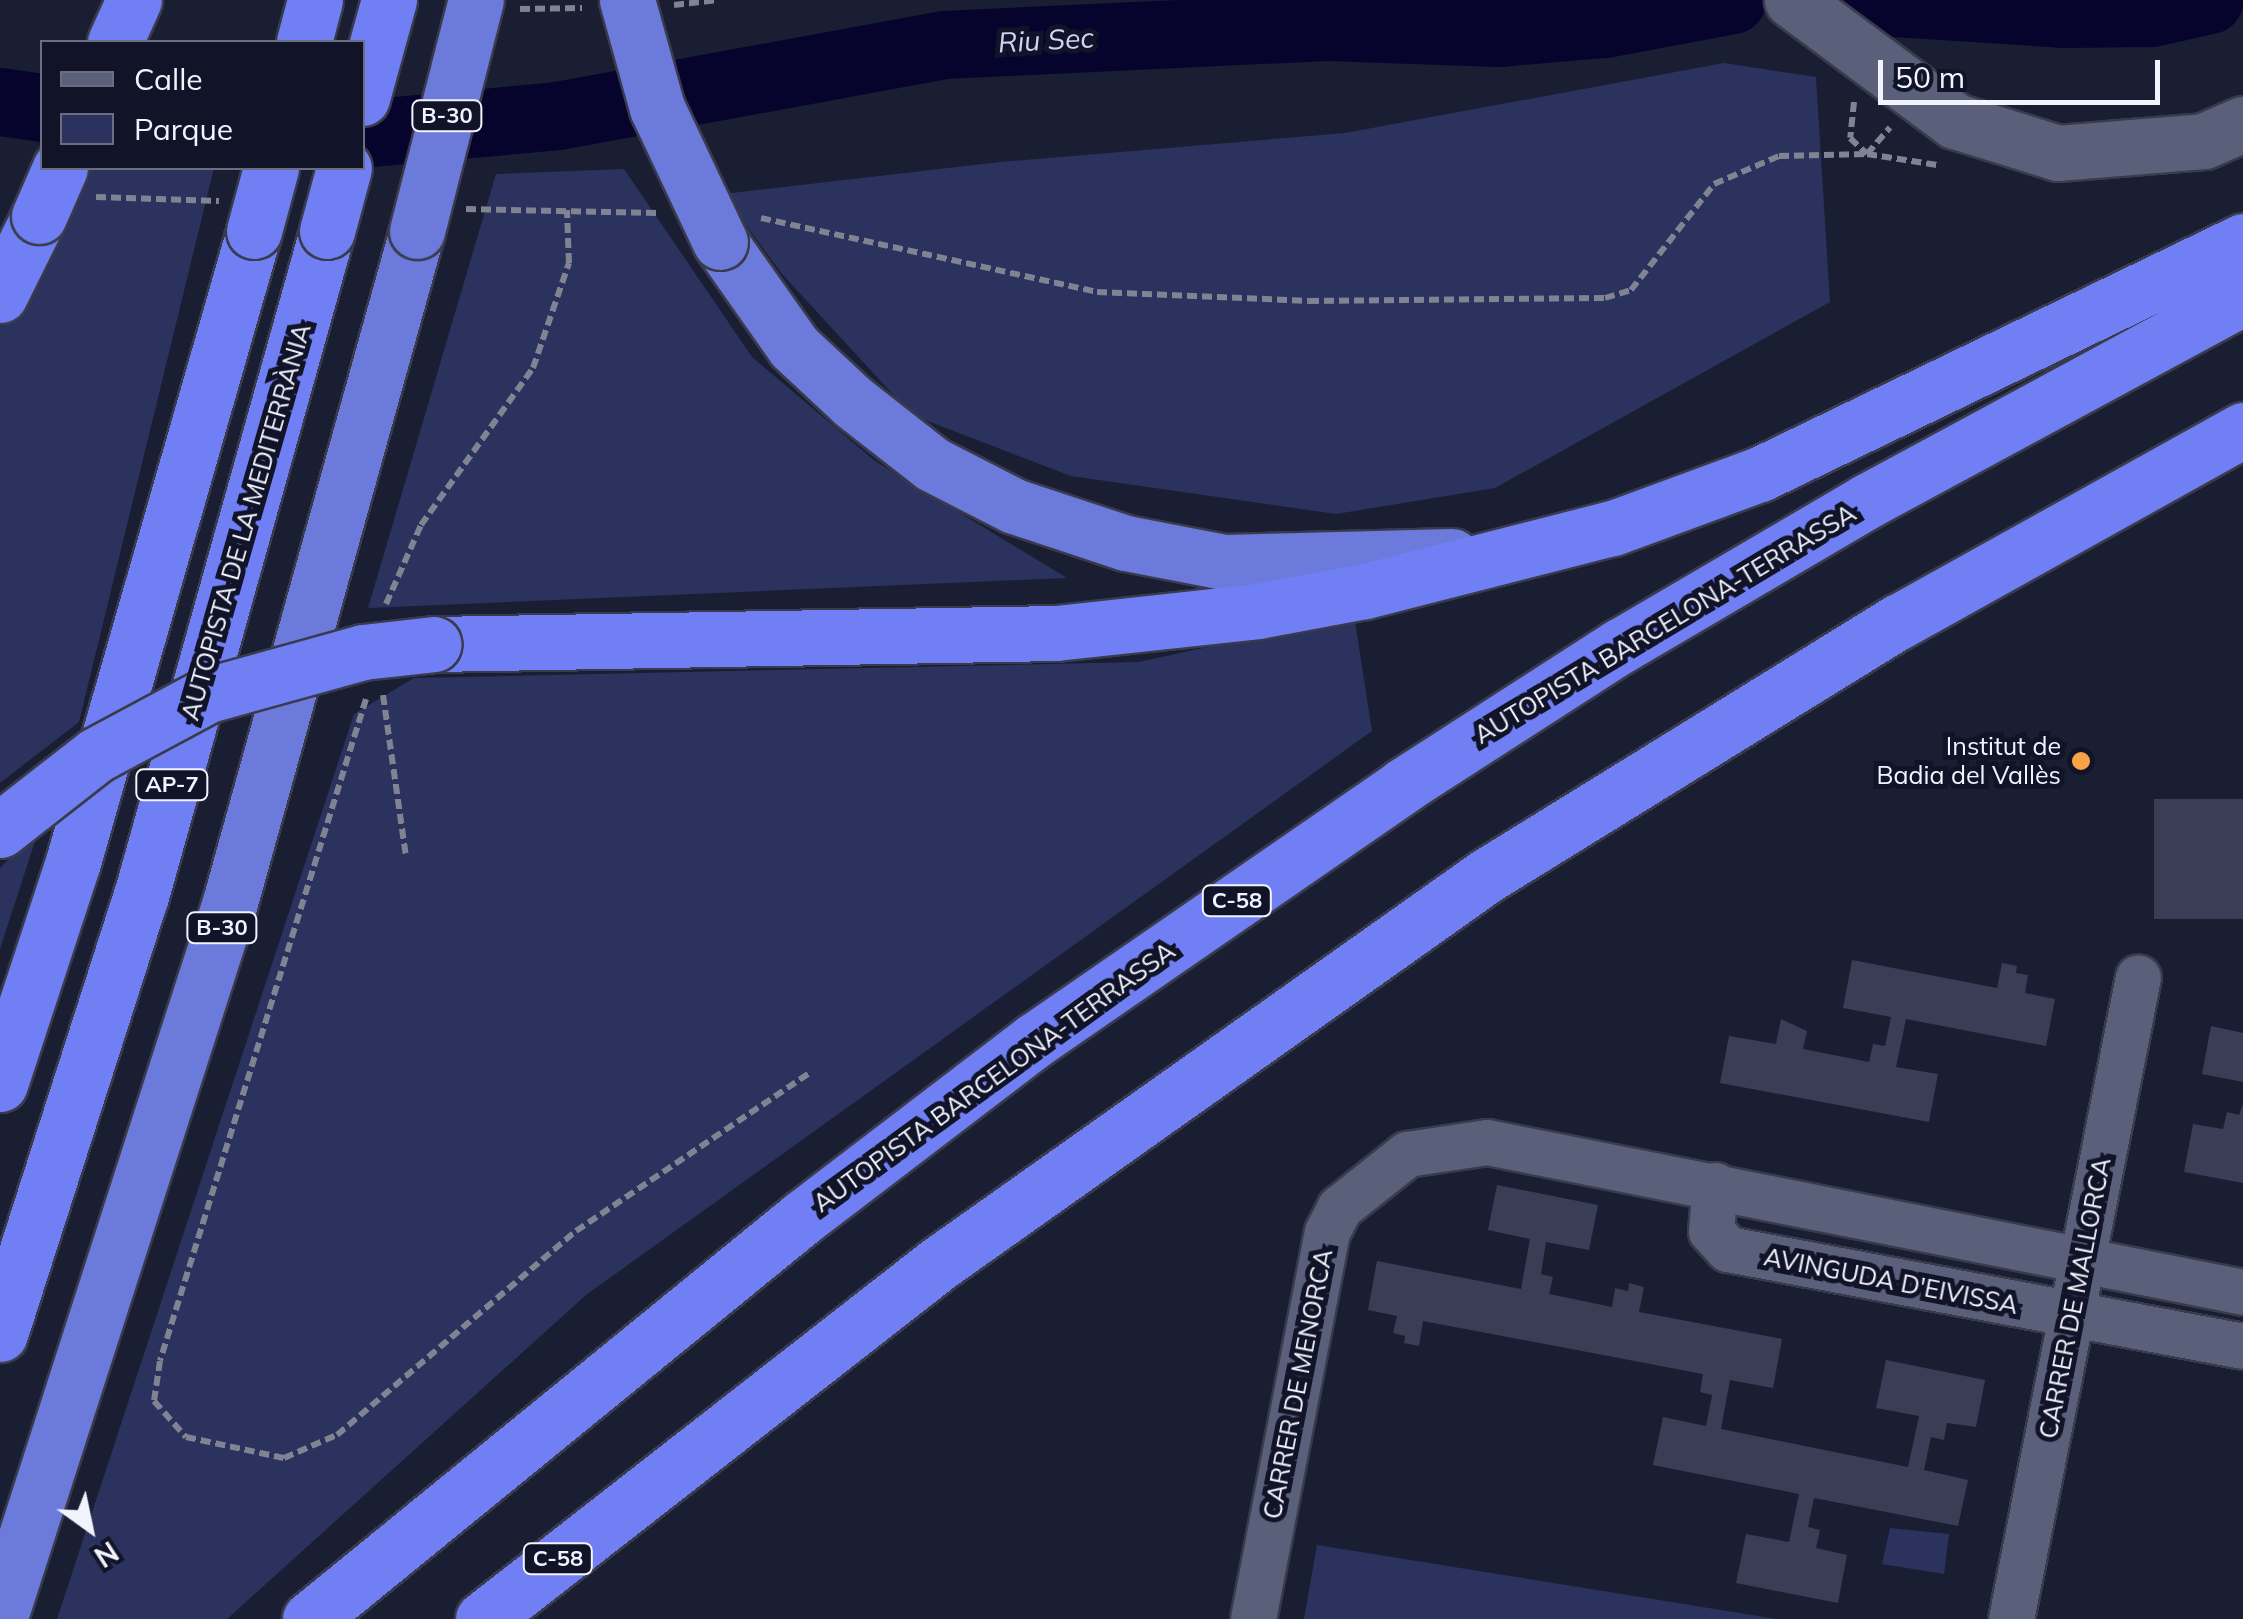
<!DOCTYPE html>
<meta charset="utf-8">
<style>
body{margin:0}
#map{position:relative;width:2243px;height:1619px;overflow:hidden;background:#191e33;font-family:Mulish,sans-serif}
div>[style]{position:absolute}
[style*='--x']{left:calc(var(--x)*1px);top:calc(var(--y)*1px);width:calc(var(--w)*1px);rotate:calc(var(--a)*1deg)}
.green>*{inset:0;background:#2b325d}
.river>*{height:68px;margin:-34px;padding:0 34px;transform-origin:34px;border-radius:34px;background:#06042c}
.building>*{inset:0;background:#393e56;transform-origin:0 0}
.path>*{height:6px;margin-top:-3px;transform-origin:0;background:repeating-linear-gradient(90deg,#7f8392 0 10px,transparent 0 15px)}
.roads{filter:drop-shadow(2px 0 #393b4c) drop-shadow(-2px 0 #393b4c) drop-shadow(0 2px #393b4c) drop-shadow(0 -2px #393b4c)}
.minor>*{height:45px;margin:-22.5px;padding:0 22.5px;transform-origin:22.5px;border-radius:22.5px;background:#5a607a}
.tertiary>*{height:55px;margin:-27.5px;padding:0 27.5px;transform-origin:27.5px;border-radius:27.5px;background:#5a607a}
.trunk>*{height:55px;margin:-27.5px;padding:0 27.5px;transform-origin:27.5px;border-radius:27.5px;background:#6c7adc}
.motorway>*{height:55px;margin:-27.5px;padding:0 27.5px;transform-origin:27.5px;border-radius:27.5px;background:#7080f4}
.bridges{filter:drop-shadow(2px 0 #393b4c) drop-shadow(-2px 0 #393b4c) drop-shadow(0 2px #393b4c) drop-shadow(0 -2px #393b4c)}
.trunk-bridge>*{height:55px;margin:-27.5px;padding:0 27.5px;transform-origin:27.5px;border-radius:27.5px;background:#6c7adc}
.motorway-bridge>*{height:55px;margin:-27.5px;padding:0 27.5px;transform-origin:27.5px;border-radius:27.5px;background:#7080f4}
.dots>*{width:28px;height:28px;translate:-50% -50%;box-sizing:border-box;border:5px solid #111429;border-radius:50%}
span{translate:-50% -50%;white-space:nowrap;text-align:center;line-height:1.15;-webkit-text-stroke:10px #111429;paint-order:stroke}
.shield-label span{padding:2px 8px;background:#111429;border:2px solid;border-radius:8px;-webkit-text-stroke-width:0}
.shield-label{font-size:22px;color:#f2f4fd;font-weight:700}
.street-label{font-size:25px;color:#f2f4fd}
.poi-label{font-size:25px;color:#f2f4fd}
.right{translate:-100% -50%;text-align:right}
.water-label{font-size:28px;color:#cfd6f5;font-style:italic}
.legend{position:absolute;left:40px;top:40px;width:325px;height:130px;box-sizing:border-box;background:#111429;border:2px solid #6b6e7e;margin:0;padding:12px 18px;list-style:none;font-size:30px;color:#f2f4fd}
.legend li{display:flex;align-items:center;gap:20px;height:50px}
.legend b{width:50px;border:2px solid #6b6e7e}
.north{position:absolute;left:40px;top:1479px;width:100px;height:100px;-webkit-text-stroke:8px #111429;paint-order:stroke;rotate:147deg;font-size:28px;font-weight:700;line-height:40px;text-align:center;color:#f2f4fd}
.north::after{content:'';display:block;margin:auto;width:35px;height:45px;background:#f2f4fd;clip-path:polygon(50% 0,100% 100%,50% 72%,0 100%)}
.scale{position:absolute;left:1878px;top:60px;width:282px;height:45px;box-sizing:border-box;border:5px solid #f2f4fd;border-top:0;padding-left:12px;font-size:30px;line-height:35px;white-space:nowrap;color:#f2f4fd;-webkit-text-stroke:8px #111429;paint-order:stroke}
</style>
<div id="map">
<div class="green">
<i style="clip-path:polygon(1724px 63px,1816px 77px,1830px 302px,1495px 488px,1336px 514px,1071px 476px,912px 415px,782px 274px,723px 194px,1000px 162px,1345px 133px)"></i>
<i style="clip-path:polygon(83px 168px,214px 168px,79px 722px,0 783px,0 325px)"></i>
<i style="clip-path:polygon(624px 169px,752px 357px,875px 461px,1067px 578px,368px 608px,496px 174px)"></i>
<i style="clip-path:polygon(1354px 615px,1372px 731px,586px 1295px,227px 1619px,57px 1619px,354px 714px,414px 678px,1139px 662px)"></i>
<i style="clip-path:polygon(39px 829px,0 949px,0 868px)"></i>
<i style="clip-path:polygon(1890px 1528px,1949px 1534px,1944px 1574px,1882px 1564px)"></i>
<i style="clip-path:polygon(1317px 1545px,1777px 1619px,1304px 1619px)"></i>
</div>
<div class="river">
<i style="--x:1849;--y:0;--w:214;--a:3.7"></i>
<i style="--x:2063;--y:14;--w:89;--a:-0.6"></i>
<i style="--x:2152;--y:13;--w:59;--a:-12.6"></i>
<i style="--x:0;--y:102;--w:42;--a:8.1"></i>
<i style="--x:362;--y:134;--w:197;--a:-5.2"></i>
<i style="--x:558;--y:116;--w:393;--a:-10.4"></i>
<i style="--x:945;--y:45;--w:383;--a:-2.7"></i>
<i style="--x:1328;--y:27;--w:171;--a:2"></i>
<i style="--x:1499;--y:33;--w:106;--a:-4.9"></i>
<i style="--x:1605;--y:24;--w:130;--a:-10.6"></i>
</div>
<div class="building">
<i style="left:2243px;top:799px;width:120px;height:89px;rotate:90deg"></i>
<i style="clip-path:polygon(1852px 960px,1997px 988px,2002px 963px,2017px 966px,2016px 973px,2028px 975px,2025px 993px,2055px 999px,2046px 1046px,1906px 1019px,1896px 1067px,1938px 1074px,1929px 1122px,1720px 1083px,1729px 1036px,1776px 1044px,1781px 1019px,1807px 1031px,1803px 1049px,1869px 1062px,1873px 1044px,1885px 1046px,1891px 1017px,1843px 1008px)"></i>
<i style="clip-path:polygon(2211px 1026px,2243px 1033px,2243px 1082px,2202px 1074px)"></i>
<i style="clip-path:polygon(2243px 1103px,2243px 1183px,2184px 1172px,2193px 1124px,2223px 1129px,2227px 1112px,2239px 1115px)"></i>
<i style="clip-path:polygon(1497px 1185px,1598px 1205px,1589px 1250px,1546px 1242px,1541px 1274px,1553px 1277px,1549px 1294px,1612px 1307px,1615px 1288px,1628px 1291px,1629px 1283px,1644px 1287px,1639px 1312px,1782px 1339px,1773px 1388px,1730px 1380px,1721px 1429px,1908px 1467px,1919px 1416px,1876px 1408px,1886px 1360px,1985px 1380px,1976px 1427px,1947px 1423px,1944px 1440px,1931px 1437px,1924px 1470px,1968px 1480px,1958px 1526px,1814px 1498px,1808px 1527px,1820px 1530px,1816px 1548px,1847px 1555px,1838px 1603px,1736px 1583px,1746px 1534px,1789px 1542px,1799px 1494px,1653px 1465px,1663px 1417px,1706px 1426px,1712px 1395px,1700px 1392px,1703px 1374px,1423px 1321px,1419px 1346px,1404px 1343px,1405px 1336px,1393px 1333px,1397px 1316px,1368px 1310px,1377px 1261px,1521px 1289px,1530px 1239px,1488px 1230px)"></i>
</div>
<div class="path">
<i style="--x:674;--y:5;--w:44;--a:-6.5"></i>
<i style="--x:520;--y:9;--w:62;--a:-0.9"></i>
<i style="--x:1854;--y:102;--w:36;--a:96"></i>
<i style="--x:1850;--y:138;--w:23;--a:43"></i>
<i style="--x:1867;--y:154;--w:71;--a:8.9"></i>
<i style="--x:96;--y:197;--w:123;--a:1.9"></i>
<i style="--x:466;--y:209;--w:192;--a:1.2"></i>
<i style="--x:761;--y:218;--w:344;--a:12.4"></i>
<i style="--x:1097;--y:292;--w:212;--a:2.4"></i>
<i style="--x:1309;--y:301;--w:296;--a:-0.6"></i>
<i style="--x:1605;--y:298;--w:27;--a:-17"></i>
<i style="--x:1631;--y:290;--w:135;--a:-51.9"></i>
<i style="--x:1714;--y:184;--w:71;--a:-23.3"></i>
<i style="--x:1779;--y:156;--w:88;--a:-1.3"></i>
<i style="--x:1867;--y:154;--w:35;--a:-49"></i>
<i style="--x:386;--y:604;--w:86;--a:-66.1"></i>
<i style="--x:421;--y:525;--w:193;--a:-54.5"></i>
<i style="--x:533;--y:368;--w:111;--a:-71.1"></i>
<i style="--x:569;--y:263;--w:53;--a:-92.2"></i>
<i style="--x:383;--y:695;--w:163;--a:81.9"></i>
<i style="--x:366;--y:699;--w:693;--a:107.29"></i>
<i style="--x:160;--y:1361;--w:40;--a:98.5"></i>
<i style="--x:154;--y:1401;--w:48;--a:48.4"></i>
<i style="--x:186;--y:1437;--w:100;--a:12.1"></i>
<i style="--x:284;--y:1458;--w:58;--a:-23.5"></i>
<i style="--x:337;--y:1435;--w:314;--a:-40.5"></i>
<i style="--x:576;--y:1231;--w:285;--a:-34.1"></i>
</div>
<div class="roads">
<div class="minor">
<i style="--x:1715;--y:1185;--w:46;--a:95"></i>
<i style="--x:1711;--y:1231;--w:25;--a:47"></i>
<i style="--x:1728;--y:1249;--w:524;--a:10.67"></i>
<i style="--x:1253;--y:1619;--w:394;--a:-79.2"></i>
<i style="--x:1327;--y:1232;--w:27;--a:-63"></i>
<i style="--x:1339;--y:1208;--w:87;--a:-38.5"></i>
<i style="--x:1407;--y:1154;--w:81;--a:-8.5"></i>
<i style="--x:1487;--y:1142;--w:771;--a:11.22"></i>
<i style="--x:2011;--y:1619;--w:654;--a:-78.81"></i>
</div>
<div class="tertiary">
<i style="--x:1792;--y:0;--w:203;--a:36.6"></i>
<i style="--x:1955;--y:121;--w:108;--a:17.3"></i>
<i style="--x:2058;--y:153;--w:146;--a:-4.7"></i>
<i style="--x:2204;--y:141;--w:43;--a:-23.6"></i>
</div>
<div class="trunk">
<i style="--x:720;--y:242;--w:128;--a:54.8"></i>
<i style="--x:794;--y:347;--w:81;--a:43"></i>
<i style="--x:853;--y:402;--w:100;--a:38.1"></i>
<i style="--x:932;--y:464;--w:92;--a:27.1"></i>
<i style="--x:1014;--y:506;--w:118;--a:18.3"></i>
<i style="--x:1126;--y:543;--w:100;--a:11"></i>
<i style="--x:1224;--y:562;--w:228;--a:-1.5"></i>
<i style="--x:0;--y:1617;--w:751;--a:-72.17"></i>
<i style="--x:230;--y:902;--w:697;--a:-74.43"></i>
</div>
<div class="motorway">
<i style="--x:115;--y:42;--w:46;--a:-65.7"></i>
<i style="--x:0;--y:295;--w:88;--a:-63.7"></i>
<i style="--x:434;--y:644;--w:622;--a:-1.01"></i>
<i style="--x:1056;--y:633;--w:203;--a:-6.2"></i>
<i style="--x:1258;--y:611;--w:109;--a:-10.6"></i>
<i style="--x:1365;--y:591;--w:256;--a:-14.3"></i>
<i style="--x:1613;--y:528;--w:157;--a:-20.2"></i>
<i style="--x:1760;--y:474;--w:536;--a:-25.75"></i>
<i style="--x:0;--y:1084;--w:234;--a:-71.8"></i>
<i style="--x:73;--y:862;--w:656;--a:-73.99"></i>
<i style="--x:0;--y:1334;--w:460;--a:-72.2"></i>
<i style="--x:141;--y:896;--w:691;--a:-74.37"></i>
<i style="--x:310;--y:1619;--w:635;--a:-39.18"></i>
<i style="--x:802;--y:1218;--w:293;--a:-37.4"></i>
<i style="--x:1035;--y:1040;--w:449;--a:-34.6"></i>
<i style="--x:1404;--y:785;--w:257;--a:-32.8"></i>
<i style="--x:1620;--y:646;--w:286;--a:-30.4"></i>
<i style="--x:1867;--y:501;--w:427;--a:-28.4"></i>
<i style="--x:483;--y:1619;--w:577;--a:-37.96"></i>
<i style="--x:938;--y:1264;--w:671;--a:-35.3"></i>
<i style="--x:1486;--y:876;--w:484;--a:-31.7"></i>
<i style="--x:1898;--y:622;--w:395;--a:-29.1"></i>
</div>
</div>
<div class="bridges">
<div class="trunk-bridge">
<i style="--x:627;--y:0;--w:112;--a:74.5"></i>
<i style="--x:657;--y:108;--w:148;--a:64.8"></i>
<i style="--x:417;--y:231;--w:238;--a:-75.7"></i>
</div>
<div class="motorway-bridge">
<i style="--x:304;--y:42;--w:43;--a:-75.3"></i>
<i style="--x:362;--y:98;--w:102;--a:-74.6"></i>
<i style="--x:39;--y:216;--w:52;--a:-66.4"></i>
<i style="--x:254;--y:231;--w:65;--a:-74.9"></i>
<i style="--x:327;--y:231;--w:65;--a:-74.9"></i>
<i style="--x:0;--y:830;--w:122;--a:-38"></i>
<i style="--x:96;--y:755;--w:127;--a:-28.2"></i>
<i style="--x:208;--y:695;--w:161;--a:-15.5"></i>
<i style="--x:363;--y:652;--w:71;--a:-6.4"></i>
</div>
</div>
<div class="dots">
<i style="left:2081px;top:761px;background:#f6a247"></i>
</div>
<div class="shield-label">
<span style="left:447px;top:116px">B-30</span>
<span style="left:172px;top:785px">AP-7</span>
<span style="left:1237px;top:901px">C-58</span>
<span style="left:222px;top:928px">B-30</span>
<span style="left:558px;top:1559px">C-58</span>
</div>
<div class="street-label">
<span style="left:246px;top:522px;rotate:-74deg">AUTOPISTA DE LA MEDITERRÀNIA</span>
<span style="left:1665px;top:624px;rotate:-31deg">AUTOPISTA BARCELONA-TERRASSA</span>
<span style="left:994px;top:1077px;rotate:-36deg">AUTOPISTA BARCELONA-TERRASSA</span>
<span style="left:1891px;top:1281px;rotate:11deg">AVINGUDA D'EIVISSA</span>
<span style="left:2075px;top:1298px;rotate:-79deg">CARRER DE MALLORCA</span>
<span style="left:1298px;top:1384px;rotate:-79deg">CARRER DE MENORCA</span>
</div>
<div class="poi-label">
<span class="right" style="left:2061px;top:761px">Institut de<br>Badia del Vallès</span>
</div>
<div class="water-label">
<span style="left:1046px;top:40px;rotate:-3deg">Riu Sec</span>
</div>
<ul class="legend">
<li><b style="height:12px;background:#5a607a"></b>Calle</li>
<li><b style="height:28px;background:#2b325d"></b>Parque</li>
</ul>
<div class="north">N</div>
<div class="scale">50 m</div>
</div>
